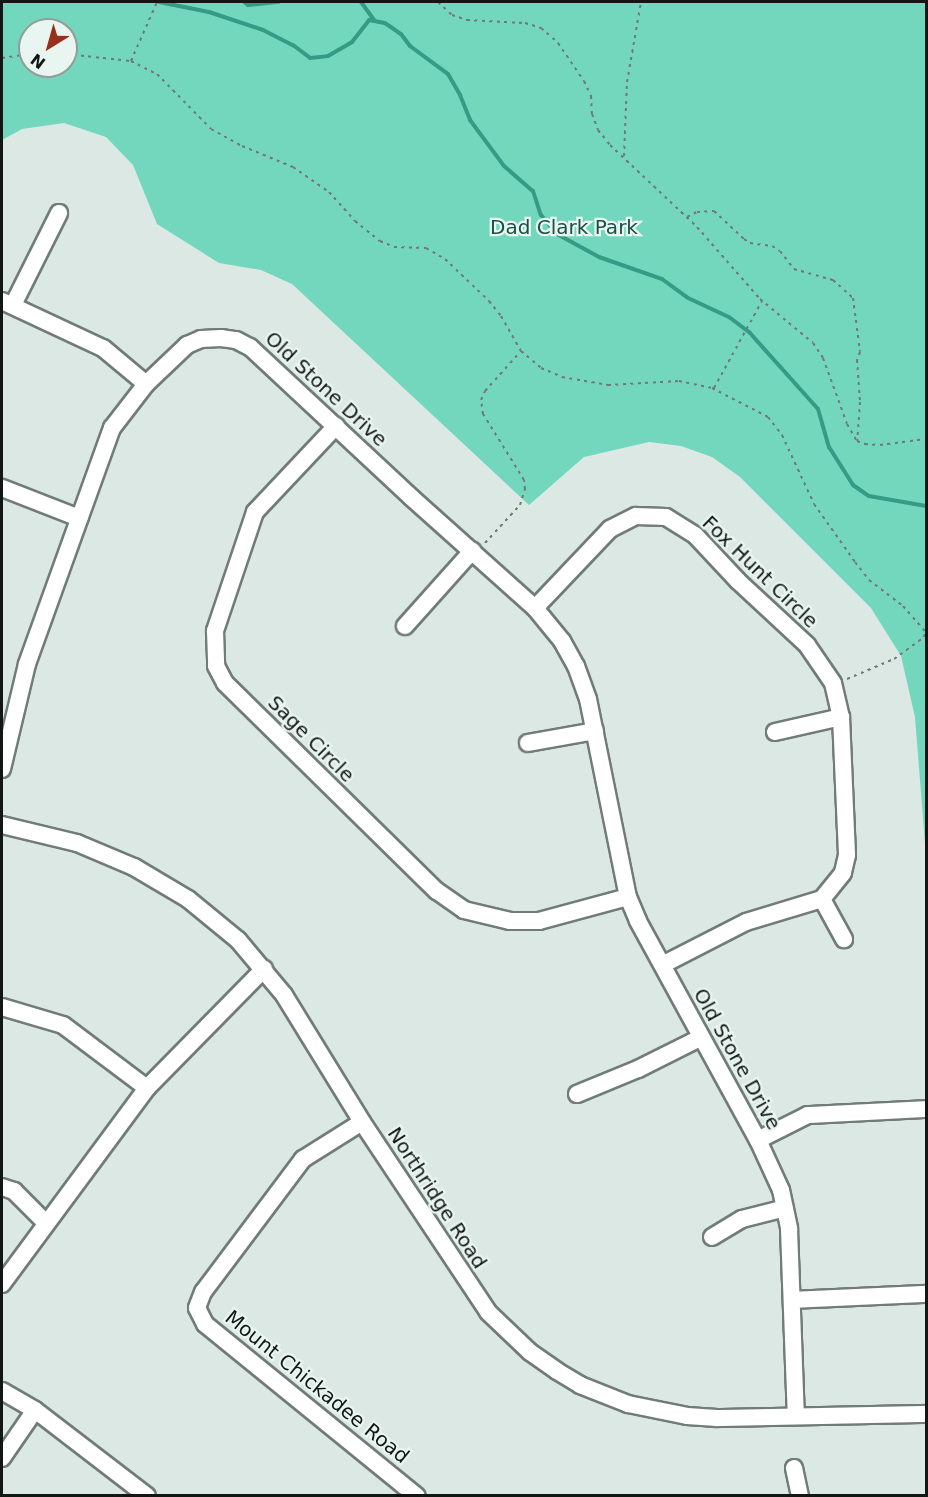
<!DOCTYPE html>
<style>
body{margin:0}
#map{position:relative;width:928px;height:1497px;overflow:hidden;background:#dce8e4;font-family:"DejaVu Sans",sans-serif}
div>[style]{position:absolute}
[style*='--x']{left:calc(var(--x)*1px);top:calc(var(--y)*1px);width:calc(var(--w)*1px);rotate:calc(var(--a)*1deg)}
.green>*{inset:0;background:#73d7bd}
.stream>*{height:4px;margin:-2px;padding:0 2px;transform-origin:2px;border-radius:2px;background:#359b84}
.path>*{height:2px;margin-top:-1px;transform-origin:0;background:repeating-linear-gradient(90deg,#717977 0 3px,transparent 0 7.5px)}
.roads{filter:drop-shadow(2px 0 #717c78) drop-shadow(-2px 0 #717c78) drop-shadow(0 2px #717c78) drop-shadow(0 -2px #717c78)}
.minor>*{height:16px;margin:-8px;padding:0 8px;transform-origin:8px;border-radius:8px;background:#fff}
span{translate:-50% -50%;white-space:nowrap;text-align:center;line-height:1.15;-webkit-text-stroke:4.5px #e9f5f1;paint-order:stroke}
.park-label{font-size:20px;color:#195144}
.street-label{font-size:20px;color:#121615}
.frame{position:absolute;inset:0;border:3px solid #121615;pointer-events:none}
.north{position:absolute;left:18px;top:18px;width:60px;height:60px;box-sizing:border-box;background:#e9f5f1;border:2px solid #939c99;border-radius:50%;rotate:217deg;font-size:16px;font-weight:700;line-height:24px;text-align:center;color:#121615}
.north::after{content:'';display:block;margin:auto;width:21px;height:27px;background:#99301b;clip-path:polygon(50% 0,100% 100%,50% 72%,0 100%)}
</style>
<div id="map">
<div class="green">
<i style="clip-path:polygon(evenodd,2px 2px,926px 2px,926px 856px,915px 717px,901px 656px,871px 608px,740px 477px,712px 457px,681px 446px,649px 442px,584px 457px,529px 505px,292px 284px,261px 270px,219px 263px,157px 224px,133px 165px,106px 137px,64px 123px,22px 129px,2px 140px,2px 2px,30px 30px,66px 30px,66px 66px,30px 66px,30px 30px)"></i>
</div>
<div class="stream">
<i style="--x:159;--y:2;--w:51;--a:11.3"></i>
<i style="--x:209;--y:12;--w:57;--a:18.4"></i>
<i style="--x:263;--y:30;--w:34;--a:27"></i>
<i style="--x:293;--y:45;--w:21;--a:37"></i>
<i style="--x:310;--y:58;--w:18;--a:-6"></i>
<i style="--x:328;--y:56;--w:28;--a:-30"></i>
<i style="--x:352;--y:42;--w:28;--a:-52"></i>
<i style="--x:369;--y:20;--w:16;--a:11"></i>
<i style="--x:385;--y:23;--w:19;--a:35"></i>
<i style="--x:401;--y:34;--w:15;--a:53"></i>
<i style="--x:410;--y:46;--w:47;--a:36.4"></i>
<i style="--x:448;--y:74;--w:24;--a:60"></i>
<i style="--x:460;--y:95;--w:27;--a:68"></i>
<i style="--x:470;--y:120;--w:57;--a:53.5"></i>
<i style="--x:504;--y:166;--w:38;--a:41"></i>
<i style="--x:533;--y:191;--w:25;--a:72"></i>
<i style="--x:541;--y:215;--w:25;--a:50"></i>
<i style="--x:557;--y:234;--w:48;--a:28.7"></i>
<i style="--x:599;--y:257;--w:67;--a:19.2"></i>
<i style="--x:662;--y:279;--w:32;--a:36"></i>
<i style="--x:688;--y:298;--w:45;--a:24.9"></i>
<i style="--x:729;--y:317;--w:26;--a:37"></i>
<i style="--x:750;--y:333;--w:102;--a:48.2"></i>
<i style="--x:818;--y:409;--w:40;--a:74"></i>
<i style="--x:829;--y:447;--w:45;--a:57.7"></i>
<i style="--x:853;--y:485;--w:19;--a:35"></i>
<i style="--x:869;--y:496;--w:58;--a:10"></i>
<i style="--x:244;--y:2;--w:5;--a:37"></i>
<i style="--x:248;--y:5;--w:31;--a:-6"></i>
<i style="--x:361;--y:2;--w:22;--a:54"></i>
</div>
<div class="path">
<i style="--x:438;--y:2;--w:19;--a:43"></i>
<i style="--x:452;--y:15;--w:16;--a:18"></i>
<i style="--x:467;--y:20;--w:58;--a:3"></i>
<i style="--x:525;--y:23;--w:17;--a:17"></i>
<i style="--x:541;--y:28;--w:23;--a:41"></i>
<i style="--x:558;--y:43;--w:46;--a:55.6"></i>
<i style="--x:584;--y:81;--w:17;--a:65"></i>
<i style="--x:591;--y:96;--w:18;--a:87"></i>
<i style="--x:592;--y:114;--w:17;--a:69"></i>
<i style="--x:598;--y:130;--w:19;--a:51"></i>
<i style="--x:610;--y:145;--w:120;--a:43.3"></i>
<i style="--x:697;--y:227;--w:96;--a:48.8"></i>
<i style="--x:760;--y:299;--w:69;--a:39.7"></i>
<i style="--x:813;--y:343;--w:18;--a:56"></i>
<i style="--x:823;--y:358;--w:70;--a:70"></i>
<i style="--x:847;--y:424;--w:20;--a:60"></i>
<i style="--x:857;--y:441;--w:9;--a:21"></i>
<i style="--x:865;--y:444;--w:15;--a:4"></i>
<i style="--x:880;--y:445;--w:46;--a:-7.4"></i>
<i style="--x:66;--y:54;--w:65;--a:6.1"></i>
<i style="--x:131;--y:61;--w:29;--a:27"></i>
<i style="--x:157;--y:74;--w:77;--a:45.5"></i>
<i style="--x:211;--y:129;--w:35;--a:29"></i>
<i style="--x:242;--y:146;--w:55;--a:22.4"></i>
<i style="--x:293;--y:167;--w:44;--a:34.8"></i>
<i style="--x:329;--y:192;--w:39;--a:48"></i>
<i style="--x:355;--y:221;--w:32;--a:39"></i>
<i style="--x:380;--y:241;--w:15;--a:23"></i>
<i style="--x:394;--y:247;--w:32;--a:2"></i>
<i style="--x:426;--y:248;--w:22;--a:30"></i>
<i style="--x:445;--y:259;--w:61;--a:43.7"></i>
<i style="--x:489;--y:301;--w:19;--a:51"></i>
<i style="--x:501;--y:316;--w:40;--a:60.3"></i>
<i style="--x:521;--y:351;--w:26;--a:40"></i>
<i style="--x:541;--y:368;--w:23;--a:23"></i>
<i style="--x:562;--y:377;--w:47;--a:9.9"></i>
<i style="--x:608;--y:385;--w:71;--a:-3.2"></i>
<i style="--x:679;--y:381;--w:34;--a:12"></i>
<i style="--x:712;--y:388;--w:63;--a:27.4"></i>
<i style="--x:768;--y:417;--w:23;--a:52"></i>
<i style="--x:782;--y:435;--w:76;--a:65.1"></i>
<i style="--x:814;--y:504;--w:71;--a:54.7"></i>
<i style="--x:855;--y:562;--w:23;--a:52"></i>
<i style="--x:869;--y:580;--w:43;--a:37.4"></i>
<i style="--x:903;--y:606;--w:35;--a:49"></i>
<i style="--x:2;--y:58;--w:28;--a:-8"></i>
<i style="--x:131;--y:61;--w:64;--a:-66.2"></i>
<i style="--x:624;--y:156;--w:74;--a:-87.7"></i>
<i style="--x:627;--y:82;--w:81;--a:-80.1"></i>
<i style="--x:687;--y:217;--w:11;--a:-27"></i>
<i style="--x:697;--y:212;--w:17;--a:-3"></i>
<i style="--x:714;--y:211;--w:41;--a:43"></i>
<i style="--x:744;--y:239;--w:7;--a:34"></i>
<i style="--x:750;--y:243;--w:22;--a:8"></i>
<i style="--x:772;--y:246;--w:9;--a:32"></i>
<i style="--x:780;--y:251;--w:23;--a:52"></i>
<i style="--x:794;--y:269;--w:41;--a:15.8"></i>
<i style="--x:833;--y:280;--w:27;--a:42"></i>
<i style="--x:853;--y:298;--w:54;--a:82.6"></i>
<i style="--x:860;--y:352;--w:9;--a:111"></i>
<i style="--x:857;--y:360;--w:42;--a:85.9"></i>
<i style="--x:860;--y:402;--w:39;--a:94"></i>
<i style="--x:714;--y:388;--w:99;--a:-61.1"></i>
<i style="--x:485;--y:543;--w:52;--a:-47.4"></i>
<i style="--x:520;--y:505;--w:17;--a:-73"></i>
<i style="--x:525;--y:489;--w:9;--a:-96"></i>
<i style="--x:524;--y:480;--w:78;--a:-121.8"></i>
<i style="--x:483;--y:414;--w:14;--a:-98"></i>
<i style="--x:481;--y:400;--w:10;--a:-66"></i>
<i style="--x:485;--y:391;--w:54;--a:-48"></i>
<i style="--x:847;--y:679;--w:51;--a:-23.1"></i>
<i style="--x:894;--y:659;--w:37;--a:-36"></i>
<i style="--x:924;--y:637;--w:5;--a:-79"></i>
</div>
<div class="roads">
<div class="minor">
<i style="--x:2;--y:301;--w:111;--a:25"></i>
<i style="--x:103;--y:348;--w:56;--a:39.9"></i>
<i style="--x:13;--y:305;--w:103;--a:-63.4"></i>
<i style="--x:336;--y:426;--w:118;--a:133.3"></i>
<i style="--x:255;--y:512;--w:126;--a:108.6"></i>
<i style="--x:215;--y:631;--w:35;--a:88"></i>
<i style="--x:216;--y:666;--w:19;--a:62"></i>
<i style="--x:225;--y:683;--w:297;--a:44.5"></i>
<i style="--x:437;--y:891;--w:33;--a:35"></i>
<i style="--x:464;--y:910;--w:47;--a:13.4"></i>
<i style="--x:510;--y:921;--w:29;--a:0"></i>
<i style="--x:539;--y:921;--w:92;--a:-15.1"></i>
<i style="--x:2;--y:488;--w:83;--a:21.3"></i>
<i style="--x:535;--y:608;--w:109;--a:-46.5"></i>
<i style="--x:610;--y:529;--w:29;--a:-27"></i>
<i style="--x:636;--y:516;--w:30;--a:2"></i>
<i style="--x:666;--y:517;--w:34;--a:32"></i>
<i style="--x:695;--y:535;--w:63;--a:46.9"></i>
<i style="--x:738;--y:581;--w:94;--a:42.8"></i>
<i style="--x:807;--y:645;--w:46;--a:55.6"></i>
<i style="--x:833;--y:683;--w:35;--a:77"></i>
<i style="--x:841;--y:717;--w:138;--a:87.5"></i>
<i style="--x:847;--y:855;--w:18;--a:103"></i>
<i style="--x:843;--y:873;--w:33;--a:129"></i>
<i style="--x:822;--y:899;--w:79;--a:163.2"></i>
<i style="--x:746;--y:922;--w:94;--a:152.9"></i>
<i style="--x:405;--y:626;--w:101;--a:-48.2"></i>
<i style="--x:775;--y:732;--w:68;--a:-12.8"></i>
<i style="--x:528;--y:743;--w:68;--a:-10.2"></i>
<i style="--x:2;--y:769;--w:108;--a:-76.6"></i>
<i style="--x:27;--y:664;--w:251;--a:-70.2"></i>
<i style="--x:112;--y:428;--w:56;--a:-52.3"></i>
<i style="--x:146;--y:384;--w:57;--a:-43.6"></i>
<i style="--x:187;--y:345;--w:15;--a:-23"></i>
<i style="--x:201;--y:339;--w:20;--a:-3"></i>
<i style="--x:221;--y:338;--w:15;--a:8"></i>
<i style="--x:236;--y:340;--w:16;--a:27"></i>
<i style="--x:250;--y:347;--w:221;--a:43"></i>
<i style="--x:412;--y:498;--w:165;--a:41.8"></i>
<i style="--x:535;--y:608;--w:43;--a:50.7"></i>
<i style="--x:562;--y:641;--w:29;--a:61"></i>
<i style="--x:576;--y:666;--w:35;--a:70"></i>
<i style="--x:588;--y:699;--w:202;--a:78.6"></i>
<i style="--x:628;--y:897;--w:26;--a:67"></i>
<i style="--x:638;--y:921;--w:250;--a:61.3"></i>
<i style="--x:758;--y:1140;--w:55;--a:65.3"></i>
<i style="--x:781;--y:1190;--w:40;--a:78"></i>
<i style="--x:789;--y:1229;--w:187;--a:87.9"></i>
<i style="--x:2;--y:825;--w:77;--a:13.5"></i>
<i style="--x:77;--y:843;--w:62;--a:22.8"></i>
<i style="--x:134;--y:867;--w:63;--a:30.7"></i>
<i style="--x:188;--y:899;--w:65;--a:39.4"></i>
<i style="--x:238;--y:940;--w:72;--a:50.1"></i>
<i style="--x:284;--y:995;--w:149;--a:58.4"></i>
<i style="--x:362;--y:1122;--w:228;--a:56.4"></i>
<i style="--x:488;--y:1312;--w:58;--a:43.6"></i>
<i style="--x:530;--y:1352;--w:33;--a:35"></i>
<i style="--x:557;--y:1371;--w:27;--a:31"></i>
<i style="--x:580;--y:1385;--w:52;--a:21.6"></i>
<i style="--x:628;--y:1404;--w:60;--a:11.5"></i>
<i style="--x:687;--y:1416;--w:30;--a:4"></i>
<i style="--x:717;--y:1418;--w:209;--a:-1.1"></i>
<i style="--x:822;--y:899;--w:46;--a:61.2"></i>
<i style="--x:2;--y:1007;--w:64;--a:16.4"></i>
<i style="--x:63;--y:1025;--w:105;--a:36.9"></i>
<i style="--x:577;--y:1094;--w:66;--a:-22.3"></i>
<i style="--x:638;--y:1069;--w:69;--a:-26.6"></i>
<i style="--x:362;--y:1122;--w:70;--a:147.9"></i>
<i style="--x:303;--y:1159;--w:166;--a:126.9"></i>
<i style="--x:203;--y:1292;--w:17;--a:111"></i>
<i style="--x:197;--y:1308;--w:18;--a:63"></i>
<i style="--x:205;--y:1324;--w:273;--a:39.1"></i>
<i style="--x:758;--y:1140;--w:56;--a:-26.6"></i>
<i style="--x:808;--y:1115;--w:118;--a:-2.9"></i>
<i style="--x:2;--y:1187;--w:13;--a:18"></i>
<i style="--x:14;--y:1191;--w:45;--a:45"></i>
<i style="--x:712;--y:1237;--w:35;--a:-31"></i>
<i style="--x:742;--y:1219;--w:44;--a:-14.3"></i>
<i style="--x:2;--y:1284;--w:244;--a:-53.5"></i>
<i style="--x:147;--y:1088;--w:167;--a:-45.5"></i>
<i style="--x:793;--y:1300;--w:133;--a:-2.6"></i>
<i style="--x:2;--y:1391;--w:38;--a:30"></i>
<i style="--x:35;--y:1410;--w:141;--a:37.5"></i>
<i style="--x:2;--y:1458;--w:58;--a:-55.5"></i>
<i style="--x:794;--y:1468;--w:29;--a:78"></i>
</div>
</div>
<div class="park-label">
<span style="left:564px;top:227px">Dad Clark Park</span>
</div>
<div class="street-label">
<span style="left:326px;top:389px;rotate:43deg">Old Stone Drive</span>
<span style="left:760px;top:572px;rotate:44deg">Fox Hunt Circle</span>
<span style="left:311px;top:739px;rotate:45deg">Sage Circle</span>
<span style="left:737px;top:1059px;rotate:61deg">Old Stone Drive</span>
<span style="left:437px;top:1198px;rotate:57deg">Northridge Road</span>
<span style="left:317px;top:1387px;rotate:39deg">Mount Chickadee Road</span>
</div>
<div class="frame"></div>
<div class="north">N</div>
</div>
